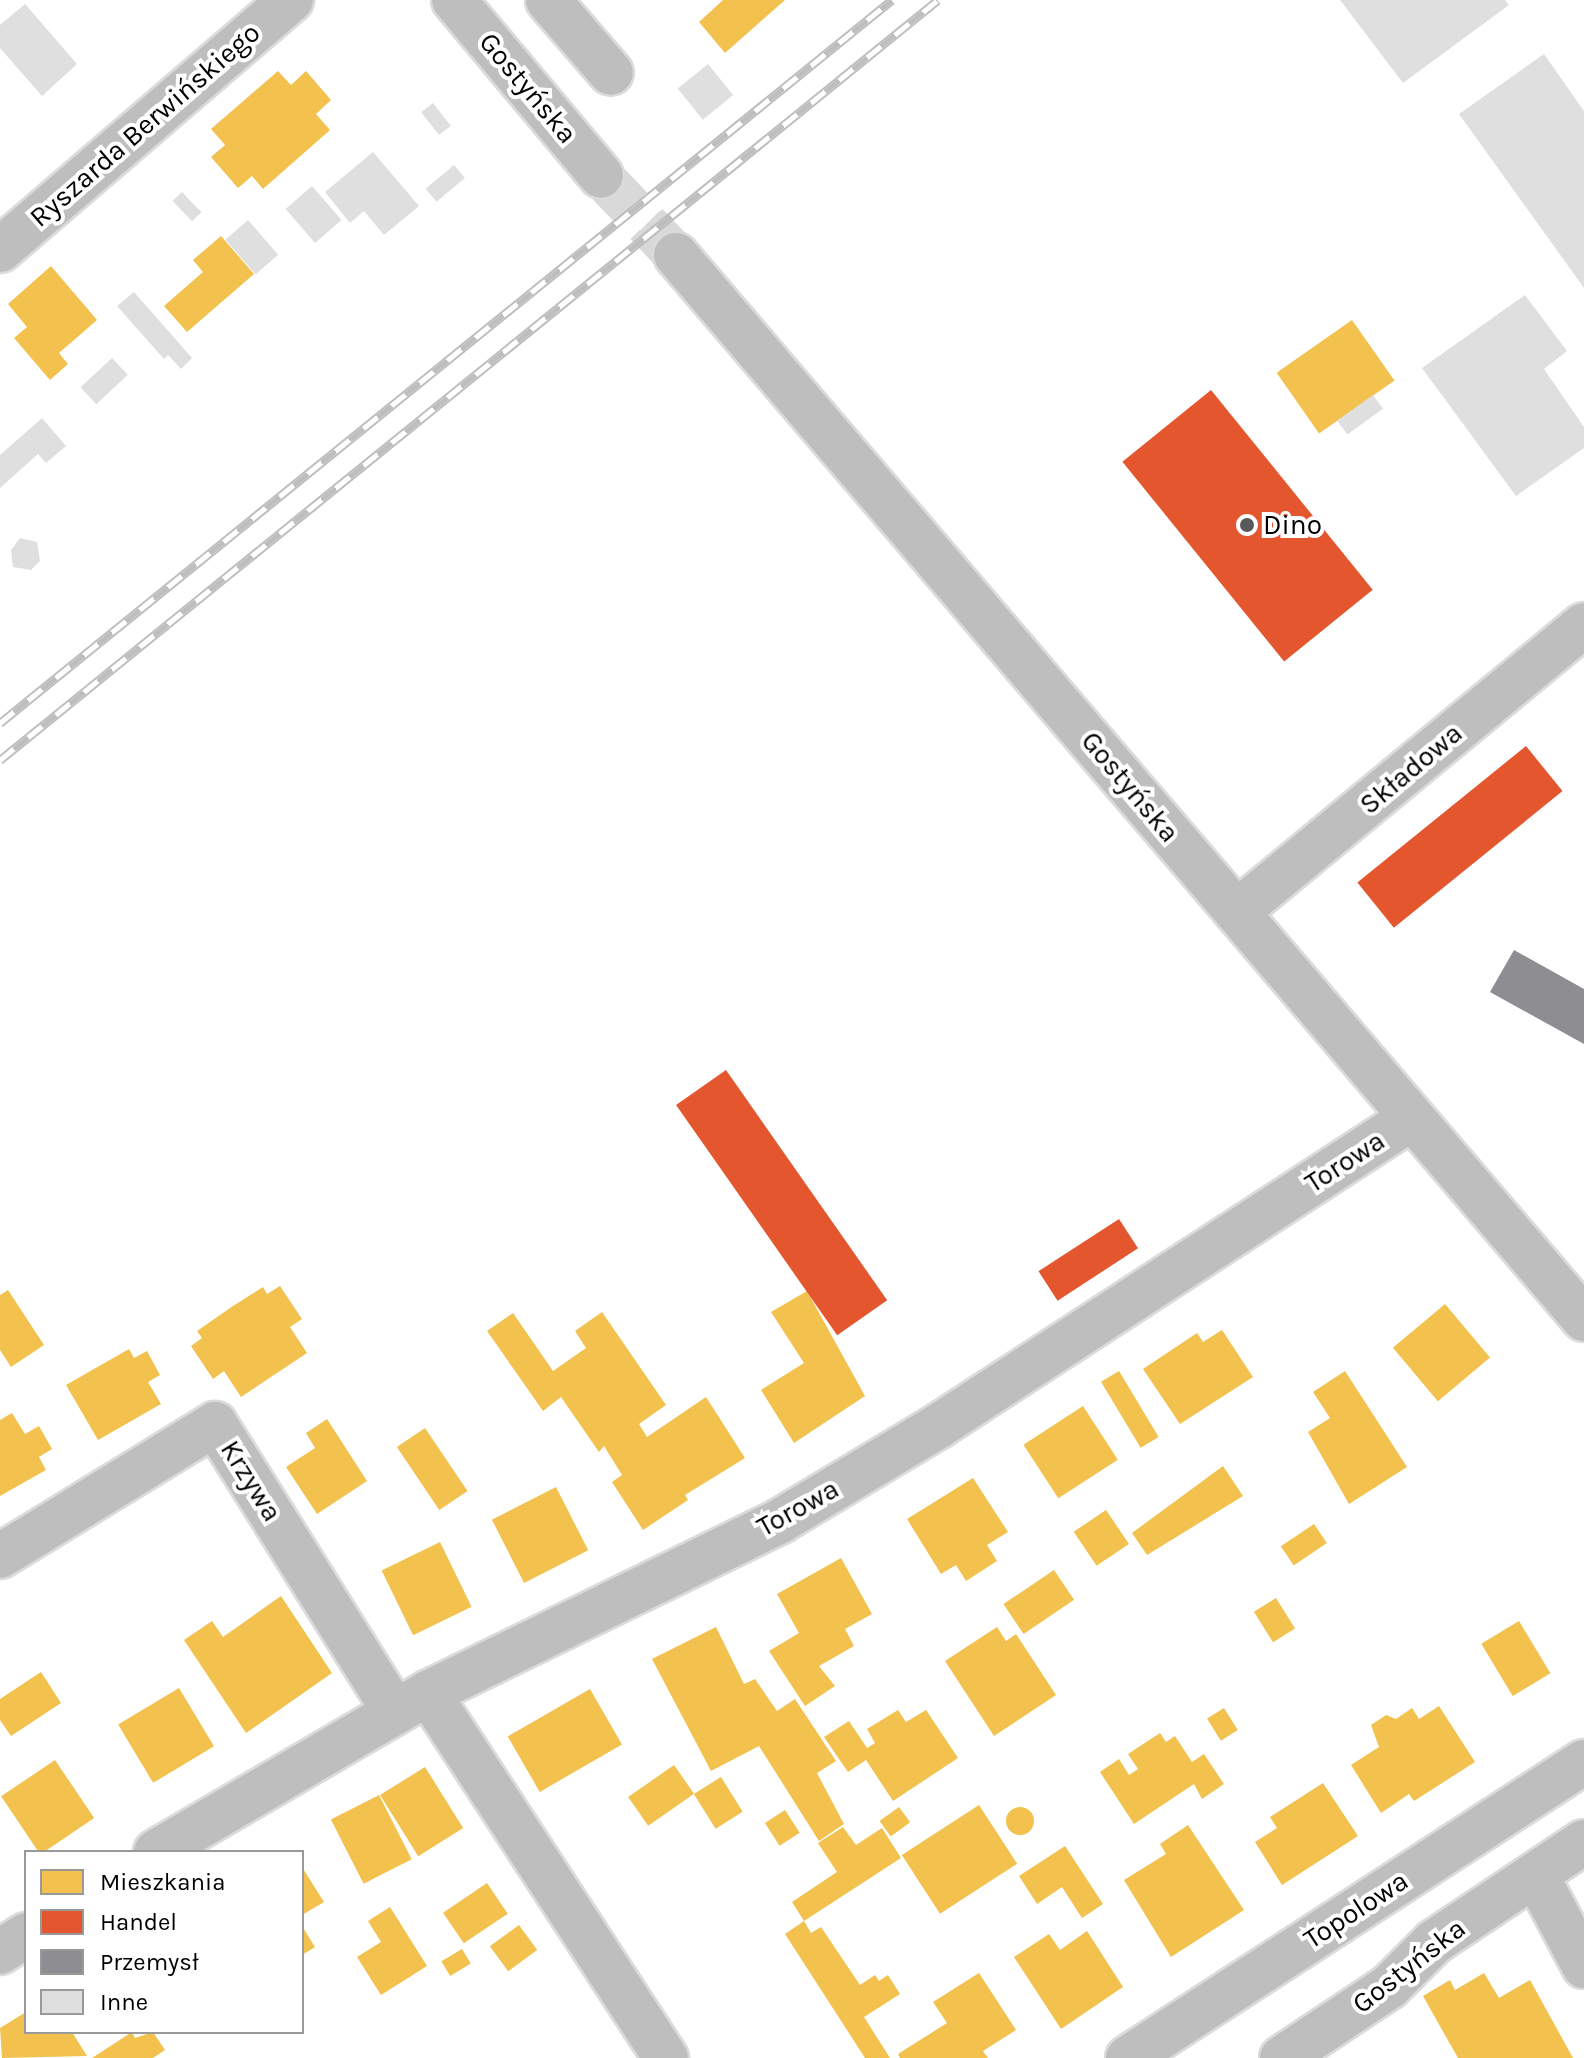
<!DOCTYPE html>
<meta charset="utf-8">
<style>
body{margin:0}
#map{position:relative;width:1584px;height:2058px;overflow:hidden;background:#fff;font-family:Karla,sans-serif}
div>[style]{position:absolute}
[style*='--x']{left:calc(var(--x)*1px);top:calc(var(--y)*1px);width:calc(var(--w)*1px);rotate:calc(var(--a)*1deg)}
.homes>*{inset:0;background:#f2c14e;transform-origin:0 0}
.round{border-radius:50%}
.shops>*{inset:0;background:#e4572e;transform-origin:0 0}
.industry>*{inset:0;background:#8d8d92}
.building>*{inset:0;background:#dfdfdf;transform-origin:0 0}
.major-tunnel>*{height:44px;margin-top:-22px;transform-origin:0;background:repeating-linear-gradient(90deg,#d9d9d9 0 44px,transparent 0 66px)}
.roads{filter:drop-shadow(2px 0 #dbdbdb) drop-shadow(-2px 0 #dbdbdb) drop-shadow(0 2px #dbdbdb) drop-shadow(0 -2px #dbdbdb)}
.minor>*{height:44px;margin:-22px;padding:0 22px;transform-origin:22px;border-radius:22px;background:#bebebe}
.major>*{height:44px;margin:-22px;padding:0 22px;transform-origin:22px;border-radius:22px;background:#bebebe}
.rail>*{height:9px;margin-top:-4.5px;transform-origin:0;background:repeating-linear-gradient(90deg,#fff 0 18px,#bebebe 0 36px);box-sizing:border-box;border-block:2px solid #bebebe}
.dots>*{width:22px;height:22px;translate:-50% -50%;box-sizing:border-box;border:4px solid #fff;border-radius:50%}
span{translate:-50% -50%;white-space:nowrap;text-align:center;line-height:1.15;-webkit-text-stroke:8px #fff;paint-order:stroke}
.street-label{font-size:28px;color:#000}
.poi-label{font-size:28px;color:#000}
.left{translate:0 -50%;text-align:left}
.legend{position:absolute;left:24px;top:1850px;width:280px;height:184px;box-sizing:border-box;background:#fff;border:2px solid #999;margin:0;padding:10px 14px;list-style:none;font-size:24px;color:#000}
.legend li{display:flex;align-items:center;gap:16px;height:40px}
.legend b{width:40px;border:2px solid #999}
</style>
<div id="map">
<div class="homes">
<i style="clip-path:polygon(723px 0,785px 0,725px 53px,699px 22px)"></i>
<i style="clip-path:polygon(278px 71px,291px 85px,306px 71px,331px 100px,316px 114px,330px 130px,263px 189px,252px 176px,238px 188px,211px 157px,225px 145px,211px 129px)"></i>
<i style="clip-path:polygon(221px 236px,254px 274px,187px 332px,164px 306px,203px 272px,193px 260px)"></i>
<i style="clip-path:polygon(51px 266px,97px 320px,59px 353px,68px 364px,50px 380px,14px 338px,27px 327px,8px 304px)"></i>
<i style="left:1352px;top:320px;width:74px;height:92px;rotate:55deg"></i>
<i style="clip-path:polygon(280px 1286px,302px 1319px,290px 1327px,307px 1353px,241px 1397px,224px 1371px,213px 1379px,191px 1346px,202px 1338px,197px 1331px,233px 1306px,263px 1287px,267px 1294px)"></i>
<i style="clip-path:polygon(8px 1290px,44px 1345px,11px 1367px,0 1350px,0 1295px)"></i>
<i style="clip-path:polygon(807px 1291px,865px 1396px,794px 1443px,761px 1390px,804px 1363px,771px 1312px)"></i>
<i style="left:1445px;top:1304px;width:70px;height:68px;rotate:50deg"></i>
<i style="clip-path:polygon(602px 1312px,666px 1405px,639px 1424px,647px 1437px,706px 1397px,745px 1458px,685px 1495px,688px 1500px,643px 1530px,612px 1482px,622px 1475px,604px 1446px,599px 1452px,561px 1397px,543px 1411px,487px 1331px,513px 1313px,553px 1371px,586px 1348px,575px 1331px)"></i>
<i style="clip-path:polygon(1222px 1330px,1253px 1377px,1180px 1424px,1143px 1369px,1197px 1333px,1203px 1342px)"></i>
<i style="clip-path:polygon(129px 1349px,134px 1358px,147px 1351px,160px 1375px,148px 1382px,161px 1404px,98px 1440px,66px 1385px)"></i>
<i style="left:1119px;top:1371px;width:77px;height:21px;rotate:59deg"></i>
<i style="clip-path:polygon(1345px 1371px,1407px 1467px,1349px 1504px,1308px 1432px,1330px 1418px,1313px 1392px)"></i>
<i style="left:1083px;top:1406px;width:64px;height:71px;rotate:57deg"></i>
<i style="clip-path:polygon(12px 1413px,25px 1434px,39px 1426px,52px 1449px,39px 1457px,46px 1470px,0 1496px,0 1420px)"></i>
<i style="clip-path:polygon(327px 1419px,367px 1481px,317px 1514px,286px 1467px,315px 1448px,306px 1433px)"></i>
<i style="left:425px;top:1428px;width:76px;height:34px;rotate:56deg"></i>
<i style="clip-path:polygon(1223px 1466px,1243px 1496px,1147px 1555px,1132px 1533px)"></i>
<i style="clip-path:polygon(973px 1478px,1008px 1532px,987px 1545px,997px 1561px,966px 1581px,956px 1565px,941px 1574px,907px 1519px)"></i>
<i style="left:556px;top:1487px;width:71px;height:72px;rotate:63deg"></i>
<i style="left:1106px;top:1510px;width:41px;height:39px;rotate:56deg"></i>
<i style="left:1314px;top:1524px;width:23px;height:40px;rotate:56deg"></i>
<i style="left:440px;top:1542px;width:72px;height:65px;rotate:64deg"></i>
<i style="clip-path:polygon(841px 1558px,872px 1614px,845px 1629px,854px 1646px,819px 1666px,835px 1686px,805px 1706px,769px 1651px,799px 1633px,777px 1594px)"></i>
<i style="left:1054px;top:1570px;width:36px;height:61px;rotate:56deg"></i>
<i style="clip-path:polygon(281px 1596px,332px 1673px,246px 1733px,184px 1640px,212px 1621px,223px 1637px)"></i>
<i style="left:1276px;top:1598px;width:36px;height:26px;rotate:58deg"></i>
<i style="left:1519px;top:1621px;width:61px;height:44px;rotate:59deg"></i>
<i style="clip-path:polygon(716px 1627px,744px 1684px,755px 1679px,777px 1711px,795px 1699px,836px 1761px,817px 1773px,844px 1824px,819px 1841px,759px 1746px,711px 1771px,652px 1659px)"></i>
<i style="clip-path:polygon(997px 1627px,1006px 1641px,1016px 1634px,1056px 1695px,994px 1736px,945px 1661px)"></i>
<i style="clip-path:polygon(41px 1672px,61px 1703px,11px 1736px,0 1720px,0 1699px)"></i>
<i style="left:179px;top:1688px;width:68px;height:71px;rotate:59deg"></i>
<i style="left:590px;top:1689px;width:64px;height:95px;rotate:60deg"></i>
<i style="clip-path:polygon(1439px 1706px,1475px 1762px,1414px 1801px,1409px 1794px,1381px 1813px,1351px 1765px,1379px 1747px,1371px 1725px,1386px 1715px,1396px 1719px,1412px 1708px,1419px 1719px)"></i>
<i style="left:1224px;top:1708px;width:26px;height:20px;rotate:58deg"></i>
<i style="clip-path:polygon(898px 1710px,906px 1722px,926px 1710px,958px 1758px,893px 1801px,866px 1760px,848px 1772px,824px 1737px,849px 1721px,867px 1748px,875px 1743px,867px 1729px)"></i>
<i style="clip-path:polygon(1160px 1733px,1166px 1742px,1175px 1736px,1192px 1762px,1204px 1754px,1224px 1784px,1202px 1799px,1194px 1784px,1134px 1824px,1100px 1772px,1119px 1759px,1129px 1775px,1138px 1769px,1128px 1754px)"></i>
<i style="left:55px;top:1760px;width:70px;height:65px;rotate:56deg"></i>
<i style="left:674px;top:1765px;width:35px;height:56px;rotate:55deg"></i>
<i style="left:425px;top:1767px;width:72px;height:53px;rotate:58deg"></i>
<i style="left:721px;top:1777px;width:41px;height:32px;rotate:58deg"></i>
<i style="clip-path:polygon(1323px 1783px,1358px 1836px,1282px 1885px,1255px 1842px,1277px 1828px,1270px 1817px)"></i>
<i style="left:379px;top:1795px;width:72px;height:54px;rotate:63deg"></i>
<i style="left:979px;top:1805px;width:70px;height:92px;rotate:57deg"></i>
<i style="left:899px;top:1807px;width:19px;height:24px;rotate:54deg"></i>
<i class="round" style="left:1006px;top:1807px;width:28px;height:28px"></i>
<i style="left:785px;top:1810px;width:27px;height:24px;rotate:57deg"></i>
<i style="clip-path:polygon(1188px 1825px,1244px 1910px,1171px 1957px,1124px 1880px,1166px 1854px,1160px 1844px)"></i>
<i style="clip-path:polygon(843px 1827px,856px 1845px,882px 1828px,901px 1858px,804px 1921px,811px 1933px,821px 1927px,860px 1985px,875px 1975px,879px 1981px,888px 1975px,900px 1994px,864px 2017px,890px 2058px,865px 2058px,785px 1934px,804px 1921px,792px 1902px,837px 1872px,818px 1843px)"></i>
<i style="clip-path:polygon(1065px 1846px,1103px 1904px,1082px 1918px,1062px 1887px,1037px 1904px,1019px 1876px)"></i>
<i style="clip-path:polygon(302px 1867px,324px 1902px,302px 1915px)"></i>
<i style="left:487px;top:1883px;width:37px;height:53px;rotate:56deg"></i>
<i style="clip-path:polygon(390px 1907px,427px 1966px,381px 1995px,357px 1957px,381px 1942px,368px 1921px)"></i>
<i style="left:519px;top:1925px;width:31px;height:36px;rotate:54deg"></i>
<i style="clip-path:polygon(302px 1926px,315px 1947px,302px 1955px)"></i>
<i style="clip-path:polygon(1087px 1931px,1123px 1987px,1061px 2029px,1014px 1957px,1049px 1934px,1060px 1950px)"></i>
<i style="left:462px;top:1949px;width:17px;height:24px;rotate:59deg"></i>
<i style="clip-path:polygon(979px 1973px,1016px 2030px,983px 2051px,988px 2058px,900px 2058px,898px 2054px,947px 2023px,933px 2002px)"></i>
<i style="clip-path:polygon(1484px 1973px,1499px 1998px,1530px 1980px,1573px 2058px,1458px 2058px,1423px 1996px,1450px 1980px,1455px 1990px)"></i>
<i style="clip-path:polygon(26px 2012px,26px 2032px,72px 2032px,87px 2056px,2px 2058px,0 2028px)"></i>
<i style="clip-path:polygon(132px 2032px,135px 2038px,153px 2032px,165px 2050px,153px 2058px,92px 2058px)"></i>
</div>
<div class="shops">
<i style="left:1211px;top:390px;width:257px;height:114px;rotate:51deg"></i>
<i style="left:1526px;top:746px;width:58px;height:217px;rotate:51deg"></i>
<i style="left:726px;top:1070px;width:281px;height:61px;rotate:55deg"></i>
<i style="left:1119px;top:1219px;width:35px;height:96px;rotate:57deg"></i>
</div>
<div class="industry">
<i style="clip-path:polygon(1514px 950px,1584px 989px,1584px 1044px,1490px 992px)"></i>
</div>
<div class="building">
<i style="clip-path:polygon(1340px 0,1505px 0,1509px 5px,1403px 83px)"></i>
<i style="clip-path:polygon(25px 4px,77px 64px,42px 96px,0 48px,0 25px)"></i>
<i style="clip-path:polygon(1544px 54px,1584px 111px,1584px 288px,1459px 114px)"></i>
<i style="left:708px;top:64px;width:40px;height:39px;rotate:51deg"></i>
<i style="left:433px;top:103px;width:29px;height:15px;rotate:52deg"></i>
<i style="clip-path:polygon(373px 152px,419px 206px,384px 235px,364px 211px,350px 223px,325px 192px)"></i>
<i style="left:454px;top:165px;width:17px;height:37px;rotate:50deg"></i>
<i style="left:312px;top:186px;width:45px;height:35px;rotate:49deg"></i>
<i style="left:182px;top:192px;width:28px;height:13px;rotate:46deg"></i>
<i style="left:248px;top:220px;width:46px;height:30px;rotate:49deg"></i>
<i style="clip-path:polygon(134px 292px,192px 358px,181px 369px,168px 355px,164px 359px,117px 306px)"></i>
<i style="clip-path:polygon(1525px 295px,1567px 351px,1544px 369px,1584px 427px,1584px 448px,1516px 496px,1422px 368px)"></i>
<i style="left:112px;top:358px;width:23px;height:43px;rotate:47deg"></i>
<i style="left:1373px;top:395px;width:17px;height:44px;rotate:54deg"></i>
<i style="clip-path:polygon(42px 418px,66px 446px,46px 463px,38px 454px,0 488px,0 455px)"></i>
<i style="clip-path:polygon(20px 538px,37px 542px,40px 561px,31px 570px,13px 567px,11px 550px)"></i>
</div>
<div class="major-tunnel">
<i style="--x:601;--y:176;--w:109;--a:46.5"></i>
</div>
<div class="roads">
<div class="minor">
<i style="--x:548;--y:0;--w:96;--a:49.2"></i>
<i style="--x:0;--y:250;--w:384;--a:-40.7"></i>
<i style="--x:1237;--y:912;--w:450;--a:-39.6"></i>
<i style="--x:0;--y:1556;--w:252;--a:-31.5"></i>
<i style="--x:215;--y:1424;--w:338;--a:58"></i>
<i style="--x:428;--y:1693;--w:436;--a:56.9"></i>
<i style="--x:156;--y:1852;--w:315;--a:-30.3"></i>
<i style="--x:428;--y:1693;--w:392;--a:-26"></i>
<i style="--x:780;--y:1521;--w:183;--a:-30.9"></i>
<i style="--x:937;--y:1427;--w:567;--a:-33.05"></i>
<i style="--x:1536;--y:1875;--w:103;--a:62.2"></i>
<i style="--x:0;--y:1952;--w:31;--a:-33"></i>
<i style="--x:1128;--y:2058;--w:544;--a:-32.99"></i>
<i style="--x:1282;--y:2058;--w:128;--a:-33.6"></i>
<i style="--x:1389;--y:1987;--w:64;--a:-45"></i>
<i style="--x:1434;--y:1942;--w:180;--a:-33.7"></i>
</div>
<div class="major">
<i style="--x:454;--y:0;--w:229;--a:50.1"></i>
<i style="--x:676;--y:255;--w:1399;--a:49.52"></i>
</div>
</div>
<div class="rail">
<i style="--x:0;--y:723;--w:1148;--a:-39.03"></i>
<i style="--x:0;--y:760;--w:1207;--a:-39.02"></i>
</div>
<div class="dots">
<i style="left:1247px;top:525px;background:#595959"></i>
</div>
<div class="street-label">
<span style="left:528px;top:88px;rotate:50deg">Gostyńska</span>
<span style="left:145px;top:125px;rotate:-41deg">Ryszarda Berwińskiego</span>
<span style="left:1411px;top:769px;rotate:-40deg">Składowa</span>
<span style="left:1130px;top:787px;rotate:50deg">Gostyńska</span>
<span style="left:1345px;top:1162px;rotate:-33deg">Torowa</span>
<span style="left:251px;top:1481px;rotate:58deg">Krzywa</span>
<span style="left:798px;top:1508px;rotate:-29deg">Torowa</span>
<span style="left:1356px;top:1910px;rotate:-33deg">Topolowa</span>
<span style="left:1409px;top:1966px;rotate:-38deg">Gostyńska</span>
</div>
<div class="poi-label">
<span class="left" style="left:1263px;top:525px">Dino</span>
</div>
<ul class="legend">
<li><b style="height:22px;background:#f2c14e"></b>Mieszkania</li>
<li><b style="height:22px;background:#e4572e"></b>Handel</li>
<li><b style="height:22px;background:#8d8d92"></b>Przemysł</li>
<li><b style="height:22px;background:#dfdfdf"></b>Inne</li>
</ul>
</div>
